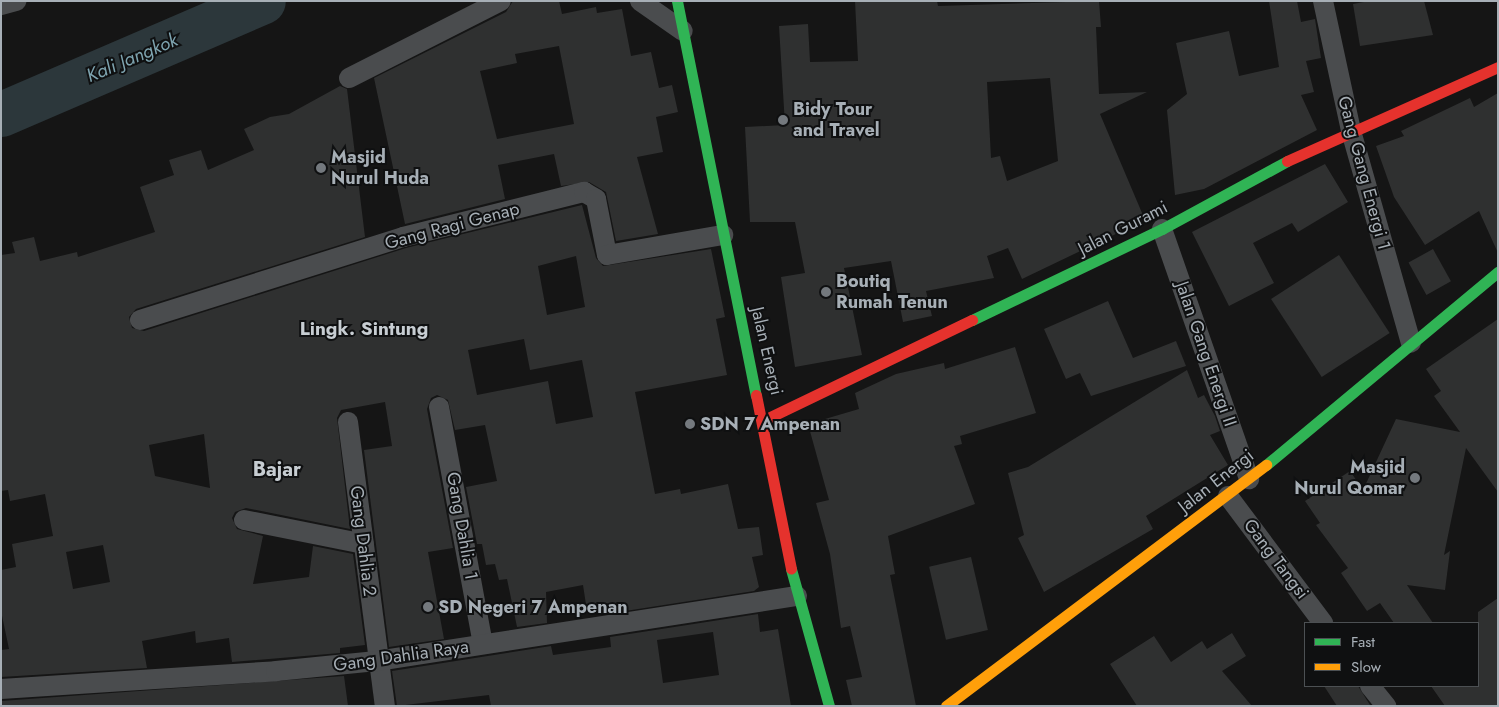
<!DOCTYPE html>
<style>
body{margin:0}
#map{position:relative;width:1499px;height:707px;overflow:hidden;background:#151515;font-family:Jost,sans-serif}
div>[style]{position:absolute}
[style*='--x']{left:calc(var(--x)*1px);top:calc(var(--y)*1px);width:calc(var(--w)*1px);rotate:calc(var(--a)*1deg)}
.river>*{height:45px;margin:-22.5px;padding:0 22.5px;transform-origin:22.5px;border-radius:22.5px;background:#2c373b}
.building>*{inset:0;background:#2f3030;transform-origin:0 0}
.street>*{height:20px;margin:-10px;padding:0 10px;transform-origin:10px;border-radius:10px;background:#4a4c4e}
.fast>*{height:11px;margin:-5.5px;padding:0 5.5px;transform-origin:5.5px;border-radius:5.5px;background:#30b455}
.slow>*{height:11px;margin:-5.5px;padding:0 5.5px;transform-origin:5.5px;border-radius:5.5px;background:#ff9f0a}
.jam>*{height:11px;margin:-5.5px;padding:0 5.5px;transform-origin:5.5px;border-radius:5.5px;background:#e5322d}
.dots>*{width:14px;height:14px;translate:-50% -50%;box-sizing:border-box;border:2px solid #0f1011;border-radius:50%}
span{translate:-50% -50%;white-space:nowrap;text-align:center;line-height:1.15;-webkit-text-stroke:4px #0f1011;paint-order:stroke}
.poi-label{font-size:18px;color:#a7afb6;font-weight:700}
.left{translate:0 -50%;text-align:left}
.right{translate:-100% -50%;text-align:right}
.street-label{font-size:18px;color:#a7afb6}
.water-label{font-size:19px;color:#7ea4b0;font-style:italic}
.neighbourhood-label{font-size:19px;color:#c7cdd2;font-weight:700}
.quarter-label{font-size:20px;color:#c7cdd2;font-weight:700}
.frame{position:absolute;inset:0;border:2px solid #a7afb6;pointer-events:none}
.legend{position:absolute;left:1304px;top:622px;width:175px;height:65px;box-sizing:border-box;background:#0f1011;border:1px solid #4c5053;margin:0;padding:6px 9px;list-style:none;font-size:15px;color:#a7afb6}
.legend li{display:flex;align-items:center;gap:10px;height:25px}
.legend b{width:25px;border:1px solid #4c5053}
</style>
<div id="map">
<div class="river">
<i style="--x:1;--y:114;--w:285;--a:-23.3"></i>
</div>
<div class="building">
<i style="clip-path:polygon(evenodd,513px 1px,559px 1px,562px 14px,596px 7px,597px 13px,622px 9px,631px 56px,651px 52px,659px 88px,672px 85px,678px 112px,656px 117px,663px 152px,637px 157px,658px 234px,616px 241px,606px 192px,589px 182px,561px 186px,554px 154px,498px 165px,505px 199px,405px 224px,374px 78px,506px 12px,513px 1px,559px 46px,574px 124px,497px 139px,480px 71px,517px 63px,515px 54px,559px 46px)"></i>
<i style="clip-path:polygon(evenodd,855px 1px,937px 1px,938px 6px,1099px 1px,1101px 27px,1096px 27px,1099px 94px,1147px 92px,1100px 114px,1145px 220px,1022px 279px,1008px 248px,987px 256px,994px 278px,926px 291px,932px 316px,903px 322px,891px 261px,844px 268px,862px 355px,795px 367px,781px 277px,805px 273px,795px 222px,750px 222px,745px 127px,785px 125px,779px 26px,808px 24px,810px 62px,858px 61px,855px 1px,1050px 78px,1058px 161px,1007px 181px,1000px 156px,991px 158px,987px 82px,1050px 78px)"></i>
<i style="clip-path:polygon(1269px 1px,1297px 1px,1301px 22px,1315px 19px,1321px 58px,1306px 61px,1314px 92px,1301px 95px,1317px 130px,1204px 189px,1175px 195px,1167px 110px,1187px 94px,1176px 43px,1229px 31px,1239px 76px,1279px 67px)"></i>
<i style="clip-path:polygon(1369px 1px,1424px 1px,1433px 35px,1360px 46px,1353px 4px)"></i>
<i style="clip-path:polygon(evenodd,340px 86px,347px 89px,365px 237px,136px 309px,129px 317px,132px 328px,144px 331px,406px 248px,582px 205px,596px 258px,603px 266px,711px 249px,725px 317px,716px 319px,727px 375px,635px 392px,655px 494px,680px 489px,681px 494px,728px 484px,738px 529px,759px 527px,763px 555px,752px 557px,759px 587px,754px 591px,606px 614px,605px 608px,587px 611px,583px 585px,546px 592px,547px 623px,517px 627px,507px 579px,499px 580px,495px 564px,486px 565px,482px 544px,477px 544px,466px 487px,497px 481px,485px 425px,455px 430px,448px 400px,437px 395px,431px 398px,427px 409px,453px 548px,428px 552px,444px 639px,389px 647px,364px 450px,392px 446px,385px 402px,341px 410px,337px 418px,350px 529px,246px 508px,235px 512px,232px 518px,237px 529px,263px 536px,253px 584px,309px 577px,313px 546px,353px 554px,365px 645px,340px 648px,340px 653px,232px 662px,229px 638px,196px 643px,195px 631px,142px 641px,147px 668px,1px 677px,1px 650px,9px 649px,1px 611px,1px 570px,16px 567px,12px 544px,53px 536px,45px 494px,10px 501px,8px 490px,1px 491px,1px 255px,15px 253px,12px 242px,34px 237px,40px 261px,77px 252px,78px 257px,155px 232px,140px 187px,174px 175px,169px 160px,201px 150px,208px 170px,254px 150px,244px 129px,270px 117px,289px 114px,340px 86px,576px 256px,585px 307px,547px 315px,538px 266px,576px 256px,340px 86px,524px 339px,530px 370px,582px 360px,593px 417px,556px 424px,548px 381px,477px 395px,468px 350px,524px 339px,340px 86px,204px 434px,210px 488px,155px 476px,149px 445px,204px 434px,340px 86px,103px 545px,110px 582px,73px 589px,66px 552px,103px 545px)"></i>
<i style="clip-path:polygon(1498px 93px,1498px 253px,1479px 211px,1425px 245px,1394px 197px,1376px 146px,1404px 136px,1401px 131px,1470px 98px,1474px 107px)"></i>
<i style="clip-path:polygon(1325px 164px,1348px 202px,1298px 232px,1292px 223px,1253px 243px,1274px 283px,1229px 306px,1192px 232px)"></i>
<i style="left:1433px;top:249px;width:37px;height:28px;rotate:61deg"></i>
<i style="left:1339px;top:255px;width:93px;height:81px;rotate:57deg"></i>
<i style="clip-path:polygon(1108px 301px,1133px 358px,1176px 341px,1186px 366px,1091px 396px,1080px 373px,1066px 379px,1044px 329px)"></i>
<i style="clip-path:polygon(1498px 319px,1498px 492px,1466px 448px,1444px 555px,1450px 551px,1445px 590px,1407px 585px,1433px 623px,1394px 623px,1380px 603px,1367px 611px,1341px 573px,1348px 568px,1316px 525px,1320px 523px,1305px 501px,1350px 471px,1363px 490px,1396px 419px,1460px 432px,1434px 396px,1441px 391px,1426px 369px)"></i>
<i style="clip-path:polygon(1015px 347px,1036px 413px,960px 436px,962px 444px,954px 446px,975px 504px,888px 536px,895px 574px,890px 575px,916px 706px,852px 706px,846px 680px,862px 677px,850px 626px,841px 628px,830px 554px,816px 503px,829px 500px,808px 424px,859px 409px,855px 393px,896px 374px,944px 363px,945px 369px)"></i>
<i style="clip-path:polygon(1187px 370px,1198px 398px,1204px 395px,1215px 416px,1220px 431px,1210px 435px,1228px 465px,1146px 516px,1153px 529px,1044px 592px,1018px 538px,1024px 535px,1008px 473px,1028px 467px)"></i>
<i style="left:971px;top:557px;width:75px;height:43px;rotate:77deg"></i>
<i style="clip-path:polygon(1498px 598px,1498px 706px,1445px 706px,1431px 686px,1478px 686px,1478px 612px)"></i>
<i style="clip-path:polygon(evenodd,758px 614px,760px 632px,778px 629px,791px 706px,491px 706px,489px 695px,397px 706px,392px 671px,551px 646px,553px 655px,611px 647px,610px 637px,758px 614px,713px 632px,719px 675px,663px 683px,657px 640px,713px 632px)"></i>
<i style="clip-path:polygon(1232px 633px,1246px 656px,1222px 671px,1252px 706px,1137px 706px,1110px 664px,1154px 636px,1171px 662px,1202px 641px,1207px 649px)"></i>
<i style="clip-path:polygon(344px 676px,348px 706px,1px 706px,1px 701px)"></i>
<i style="clip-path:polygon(1324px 686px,1358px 686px,1370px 705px,1337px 706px)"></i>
</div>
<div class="street">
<i style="--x:640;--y:1;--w:52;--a:34.9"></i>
<i style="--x:1323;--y:1;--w:133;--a:77.8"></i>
<i style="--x:1351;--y:131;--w:220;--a:74.2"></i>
<i style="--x:1;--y:5;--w:16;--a:-15"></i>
<i style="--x:349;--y:78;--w:170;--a:-26.9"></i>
<i style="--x:1162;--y:229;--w:265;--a:70.8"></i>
<i style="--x:140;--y:320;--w:276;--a:-17.5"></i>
<i style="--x:403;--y:237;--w:187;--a:-14"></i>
<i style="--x:584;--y:192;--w:14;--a:30"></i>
<i style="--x:596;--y:199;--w:57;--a:78.9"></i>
<i style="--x:607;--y:255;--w:118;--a:-9.8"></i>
<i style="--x:439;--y:407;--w:241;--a:79.5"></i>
<i style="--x:348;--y:422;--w:286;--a:82.6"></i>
<i style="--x:1228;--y:496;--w:159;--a:53.2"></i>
<i style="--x:244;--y:520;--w:122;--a:11.3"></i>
<i style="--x:1370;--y:686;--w:26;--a:51"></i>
<i style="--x:1;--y:689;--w:276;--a:-3.7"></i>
<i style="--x:276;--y:671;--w:101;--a:-5.7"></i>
<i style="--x:377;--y:661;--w:425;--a:-8.8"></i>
</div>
<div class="fast">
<i style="--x:677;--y:1;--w:402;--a:78.7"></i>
<i style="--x:972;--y:320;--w:211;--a:-25.6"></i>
<i style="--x:1162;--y:229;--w:142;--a:-28.5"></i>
<i style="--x:1266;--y:465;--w:302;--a:-39.8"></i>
<i style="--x:791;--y:569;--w:142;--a:74.5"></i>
</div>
<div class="slow">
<i style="--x:946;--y:706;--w:401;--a:-37"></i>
</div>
<div class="jam">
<i style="--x:1287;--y:161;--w:231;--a:-24"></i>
<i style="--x:756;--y:395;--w:177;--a:78.6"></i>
<i style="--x:764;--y:420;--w:231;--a:-25.7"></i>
</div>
<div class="dots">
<i style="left:783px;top:120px;background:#74797e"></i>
<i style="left:321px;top:168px;background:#74797e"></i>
<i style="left:826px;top:292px;background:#74797e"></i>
<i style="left:690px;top:424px;background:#74797e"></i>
<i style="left:1415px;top:478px;background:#74797e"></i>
<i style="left:428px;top:607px;background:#74797e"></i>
</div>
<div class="poi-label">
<span class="left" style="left:793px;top:120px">Bidy Tour<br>and Travel</span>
<span class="left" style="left:331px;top:168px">Masjid<br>Nurul Huda</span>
<span class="left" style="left:836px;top:292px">Boutiq<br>Rumah Tenun</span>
<span class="left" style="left:700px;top:424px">SDN 7 Ampenan</span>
<span class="right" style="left:1405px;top:478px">Masjid<br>Nurul Qomar</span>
<span class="left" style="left:438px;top:607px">SD Negeri 7 Ampenan</span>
</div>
<div class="street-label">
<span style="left:1364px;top:173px;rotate:75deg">Gang Gang Energi 1</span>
<span style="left:452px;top:226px;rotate:-15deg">Gang Ragi Genap</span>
<span style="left:1123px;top:228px;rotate:-27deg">Jalan Gurami</span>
<span style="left:767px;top:351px;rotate:77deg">Jalan Energi</span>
<span style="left:1206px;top:354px;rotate:71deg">Jalan Gang Energi II</span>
<span style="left:1216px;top:481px;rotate:-38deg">Jalan Energi</span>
<span style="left:462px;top:526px;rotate:80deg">Gang Dahlia 1</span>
<span style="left:363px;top:541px;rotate:83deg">Gang Dahlia 2</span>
<span style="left:1276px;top:559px;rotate:53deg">Gang Tangsi</span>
<span style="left:401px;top:656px;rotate:-8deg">Gang Dahlia Raya</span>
</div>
<div class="water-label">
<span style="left:132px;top:58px;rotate:-23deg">Kali Jangkok</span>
</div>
<div class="neighbourhood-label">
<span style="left:364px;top:329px">Lingk. Sintung</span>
</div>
<div class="quarter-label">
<span style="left:277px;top:469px">Bajar</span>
</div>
<div class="frame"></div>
<ul class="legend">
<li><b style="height:6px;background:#30b455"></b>Fast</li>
<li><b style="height:6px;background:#ff9f0a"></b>Slow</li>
</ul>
</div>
